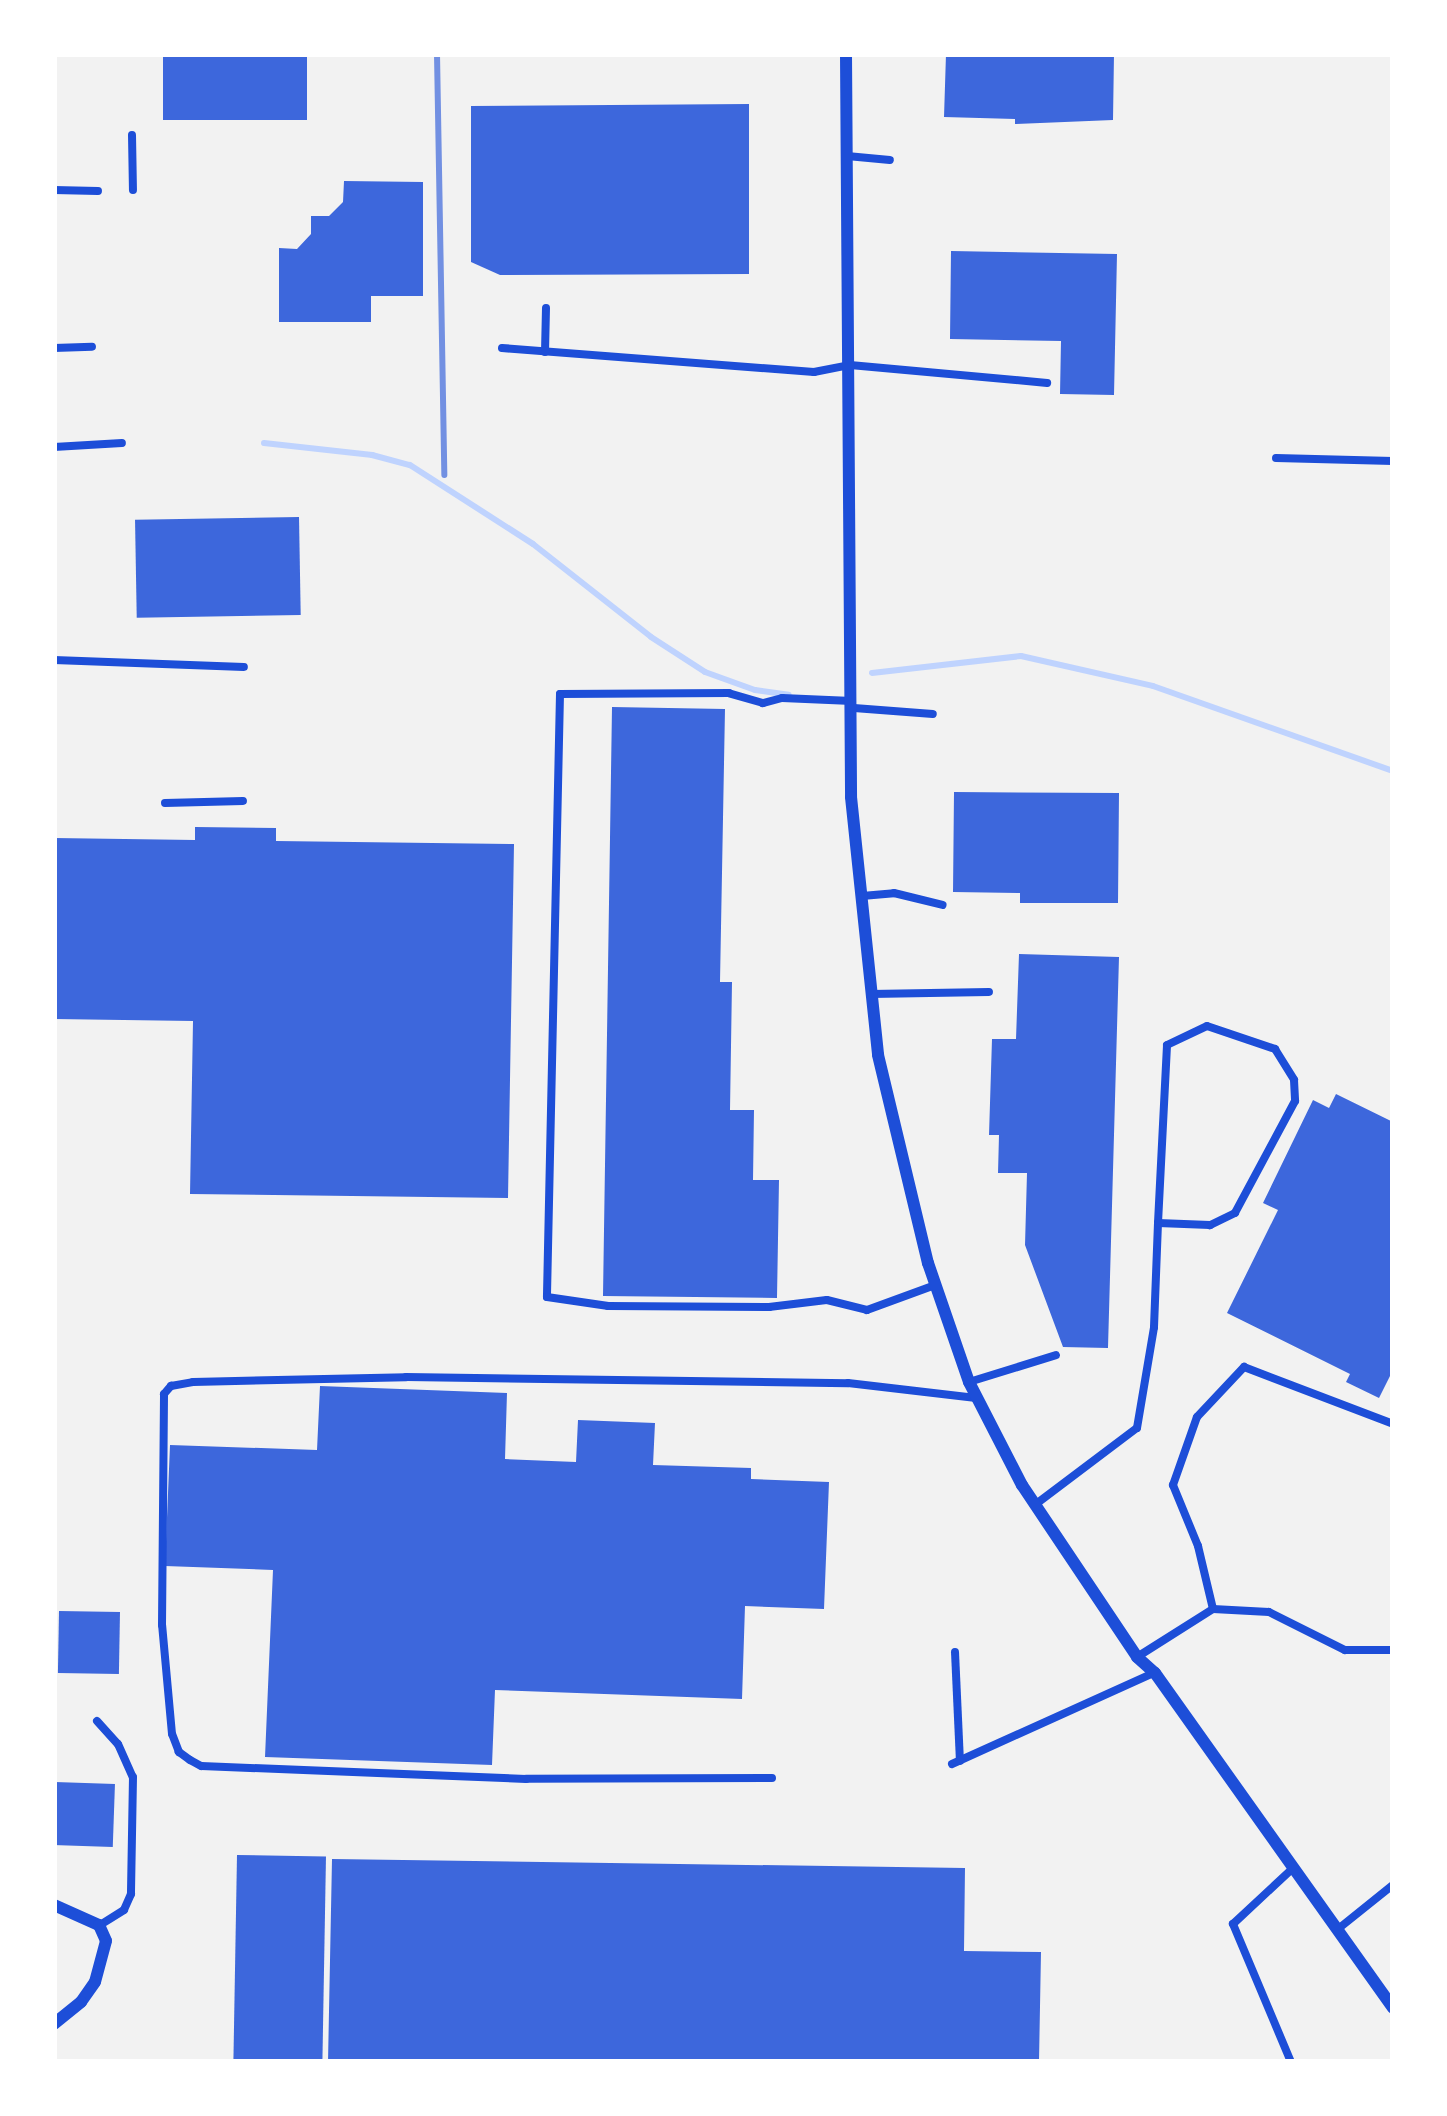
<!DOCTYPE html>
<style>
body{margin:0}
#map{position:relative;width:1447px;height:2116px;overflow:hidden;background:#f2f2f2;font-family:"Asap Condensed",sans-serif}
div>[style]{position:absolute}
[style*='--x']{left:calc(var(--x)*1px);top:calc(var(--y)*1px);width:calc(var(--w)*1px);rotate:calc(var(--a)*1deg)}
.stream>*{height:6px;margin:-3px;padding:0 3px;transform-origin:3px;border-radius:3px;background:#bfd3fe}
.building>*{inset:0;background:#3d67dc;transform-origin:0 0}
.service>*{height:8px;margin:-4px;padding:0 4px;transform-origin:4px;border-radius:4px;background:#1d4ed8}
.minor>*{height:12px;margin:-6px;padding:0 6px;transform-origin:6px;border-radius:6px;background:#1d4ed8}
.rail>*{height:6px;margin:-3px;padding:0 3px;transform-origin:3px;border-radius:3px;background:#7290e2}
span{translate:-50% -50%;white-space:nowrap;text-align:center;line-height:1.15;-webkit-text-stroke:10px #fff;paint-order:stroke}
.frame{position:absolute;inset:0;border:57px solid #fff;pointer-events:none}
</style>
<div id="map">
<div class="stream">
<i style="--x:264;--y:443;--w:109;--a:6.3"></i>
<i style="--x:372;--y:455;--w:39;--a:15"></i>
<i style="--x:410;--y:465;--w:146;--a:32.7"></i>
<i style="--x:533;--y:544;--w:150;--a:38.2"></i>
<i style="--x:651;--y:637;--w:64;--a:32.9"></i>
<i style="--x:705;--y:672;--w:53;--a:19.8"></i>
<i style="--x:755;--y:690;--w:34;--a:8"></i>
<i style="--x:872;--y:673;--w:150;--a:-6.5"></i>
<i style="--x:1021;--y:656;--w:135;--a:12.8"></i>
<i style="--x:1153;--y:686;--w:255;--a:19.5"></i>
</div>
<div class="building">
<i style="left:163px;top:54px;width:144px;height:66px"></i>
<i style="clip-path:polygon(946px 54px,1114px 54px,1113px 120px,1015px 124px,1015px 119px,944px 117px)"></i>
<i style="clip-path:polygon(749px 104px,749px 274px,500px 275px,471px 262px,471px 106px)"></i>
<i style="clip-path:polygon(344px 181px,423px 182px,423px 296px,371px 296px,371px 322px,279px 322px,279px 248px,297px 249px,311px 234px,311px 216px,329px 216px,343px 202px)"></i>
<i style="clip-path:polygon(951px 251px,1117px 254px,1114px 395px,1060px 394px,1061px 341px,950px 339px)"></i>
<i style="left:299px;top:517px;width:98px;height:164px;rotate:89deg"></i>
<i style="clip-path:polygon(612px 707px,725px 709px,720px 982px,732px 982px,730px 1110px,754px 1110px,753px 1180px,779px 1180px,777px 1298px,603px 1296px)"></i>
<i style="clip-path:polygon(954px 792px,1119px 793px,1118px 903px,1020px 903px,1020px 893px,953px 892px)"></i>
<i style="clip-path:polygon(195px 827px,276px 828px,276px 841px,514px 844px,508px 1198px,190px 1194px,193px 1021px,54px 1019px,54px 838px,195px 840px)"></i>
<i style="clip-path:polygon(1019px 954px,1119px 957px,1108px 1348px,1063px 1347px,1025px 1245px,1027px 1173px,998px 1173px,999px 1135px,989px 1135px,992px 1039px,1016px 1039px)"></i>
<i style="clip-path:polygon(1336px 1094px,1393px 1122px,1393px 1370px,1379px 1398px,1346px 1382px,1350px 1374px,1227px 1313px,1278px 1210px,1263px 1203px,1313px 1100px,1329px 1108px)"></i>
<i style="clip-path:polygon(320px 1386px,507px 1393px,505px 1459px,576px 1462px,578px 1420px,655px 1423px,653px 1465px,751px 1468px,751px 1479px,829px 1482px,824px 1609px,745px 1606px,742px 1699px,495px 1690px,492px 1765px,265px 1757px,273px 1570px,165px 1566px,170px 1445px,317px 1450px)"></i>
<i style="left:59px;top:1611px;width:61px;height:62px;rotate:1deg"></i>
<i style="left:55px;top:1782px;width:60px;height:63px;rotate:2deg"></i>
<i style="left:237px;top:1855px;width:89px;height:207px;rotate:1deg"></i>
<i style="clip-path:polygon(332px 1859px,965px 1868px,964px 1951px,1041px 1952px,1039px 2062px,328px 2062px)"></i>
</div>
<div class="service">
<i style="--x:132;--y:135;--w:55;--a:89"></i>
<i style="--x:847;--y:156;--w:43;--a:5.3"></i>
<i style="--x:54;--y:190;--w:44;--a:1.3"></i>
<i style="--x:54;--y:348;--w:38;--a:-2"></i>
<i style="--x:502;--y:348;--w:313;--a:4.4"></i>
<i style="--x:814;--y:372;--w:37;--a:-11"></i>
<i style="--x:850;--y:365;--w:198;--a:5.2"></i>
<i style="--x:545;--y:352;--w:44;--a:-88.7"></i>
<i style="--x:54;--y:447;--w:68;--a:-3.4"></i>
<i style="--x:1276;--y:458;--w:117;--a:1.5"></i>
<i style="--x:54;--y:660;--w:190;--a:2.1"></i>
<i style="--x:852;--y:701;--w:70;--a:-177.5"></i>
<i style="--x:782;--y:698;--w:20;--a:165"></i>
<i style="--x:763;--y:703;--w:35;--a:-164"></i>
<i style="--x:729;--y:693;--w:169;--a:179.7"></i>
<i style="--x:560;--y:694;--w:603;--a:91.24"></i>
<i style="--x:547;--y:1297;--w:62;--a:8.4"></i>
<i style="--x:608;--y:1306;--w:161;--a:0.4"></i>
<i style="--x:769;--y:1307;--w:58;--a:-6.9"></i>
<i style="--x:827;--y:1300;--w:41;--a:14"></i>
<i style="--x:867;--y:1310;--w:72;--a:-20.2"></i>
<i style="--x:854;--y:708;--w:79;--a:4.3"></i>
<i style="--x:165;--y:803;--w:78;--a:-1.5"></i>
<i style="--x:862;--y:896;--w:32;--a:-5"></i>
<i style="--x:894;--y:893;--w:50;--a:13.8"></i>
<i style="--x:871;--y:994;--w:118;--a:-1"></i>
<i style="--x:969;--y:1382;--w:91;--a:-17.2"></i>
<i style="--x:1036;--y:1504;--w:126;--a:-37"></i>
<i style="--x:1137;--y:1428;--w:102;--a:-80.4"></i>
<i style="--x:1154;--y:1327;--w:104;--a:-87.8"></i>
<i style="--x:1158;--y:1223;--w:178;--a:-87.1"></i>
<i style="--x:1167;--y:1045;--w:44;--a:-25.4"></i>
<i style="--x:1207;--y:1026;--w:72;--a:18.7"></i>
<i style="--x:1275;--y:1049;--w:36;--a:58"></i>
<i style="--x:1294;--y:1080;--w:21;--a:87"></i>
<i style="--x:1295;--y:1101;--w:127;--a:118.2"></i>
<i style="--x:1235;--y:1213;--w:28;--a:154"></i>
<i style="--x:1210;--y:1225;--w:52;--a:-177.8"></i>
<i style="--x:1213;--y:1609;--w:65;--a:-103.4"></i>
<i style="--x:1198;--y:1546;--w:66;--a:-112.3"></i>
<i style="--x:1173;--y:1485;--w:72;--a:-70.6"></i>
<i style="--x:1197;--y:1417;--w:69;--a:-46.8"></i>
<i style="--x:1244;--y:1367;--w:160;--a:20.9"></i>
<i style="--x:955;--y:1652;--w:109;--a:87.4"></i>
<i style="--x:1137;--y:1657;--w:90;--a:-32.3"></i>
<i style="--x:1213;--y:1609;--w:56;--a:3.1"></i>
<i style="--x:1269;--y:1612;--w:85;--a:26.6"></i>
<i style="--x:1345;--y:1650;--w:48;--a:0"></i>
<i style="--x:97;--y:1721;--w:31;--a:48"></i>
<i style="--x:118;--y:1744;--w:36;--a:66"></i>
<i style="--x:133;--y:1777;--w:117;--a:91"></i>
<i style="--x:131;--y:1894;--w:17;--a:114"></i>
<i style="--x:124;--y:1910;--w:28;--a:148"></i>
<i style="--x:952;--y:1764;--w:222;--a:-24.3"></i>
<i style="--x:772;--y:1778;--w:246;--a:179.8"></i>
<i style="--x:526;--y:1779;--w:325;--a:-177.7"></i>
<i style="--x:201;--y:1766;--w:13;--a:-151"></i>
<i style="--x:190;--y:1760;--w:14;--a:-144"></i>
<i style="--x:179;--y:1752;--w:19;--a:-111"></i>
<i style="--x:172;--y:1734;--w:109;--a:-95.2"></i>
<i style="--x:162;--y:1625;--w:231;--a:-89.5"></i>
<i style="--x:164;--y:1394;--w:11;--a:-49"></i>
<i style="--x:171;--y:1386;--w:22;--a:-10"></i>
<i style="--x:193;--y:1382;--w:213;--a:-1.3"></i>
<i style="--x:406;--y:1377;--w:442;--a:0.8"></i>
<i style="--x:848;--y:1383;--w:129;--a:6.7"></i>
<i style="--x:1338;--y:1929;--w:70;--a:-38.7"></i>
<i style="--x:1291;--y:2062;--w:150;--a:-112.8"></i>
<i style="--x:1233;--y:1924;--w:82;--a:-43"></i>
</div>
<div class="minor">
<i style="--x:846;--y:54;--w:743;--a:89.61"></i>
<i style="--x:851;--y:797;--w:259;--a:84"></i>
<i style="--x:878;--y:1055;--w:214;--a:76.5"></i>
<i style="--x:928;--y:1263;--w:126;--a:71"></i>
<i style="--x:969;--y:1382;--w:116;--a:62.8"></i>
<i style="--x:1022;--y:1485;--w:207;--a:56.2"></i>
<i style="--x:1137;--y:1657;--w:24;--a:42"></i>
<i style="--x:1155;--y:1673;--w:411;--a:54.6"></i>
<i style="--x:54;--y:1905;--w:49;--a:24"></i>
<i style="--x:99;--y:1925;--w:17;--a:66"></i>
<i style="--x:106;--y:1941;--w:42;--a:105"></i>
<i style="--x:95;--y:1982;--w:24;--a:125"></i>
<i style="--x:81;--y:2002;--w:35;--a:141"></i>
</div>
<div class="rail">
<i style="--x:437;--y:54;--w:421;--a:89"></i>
</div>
<div class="frame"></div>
</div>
